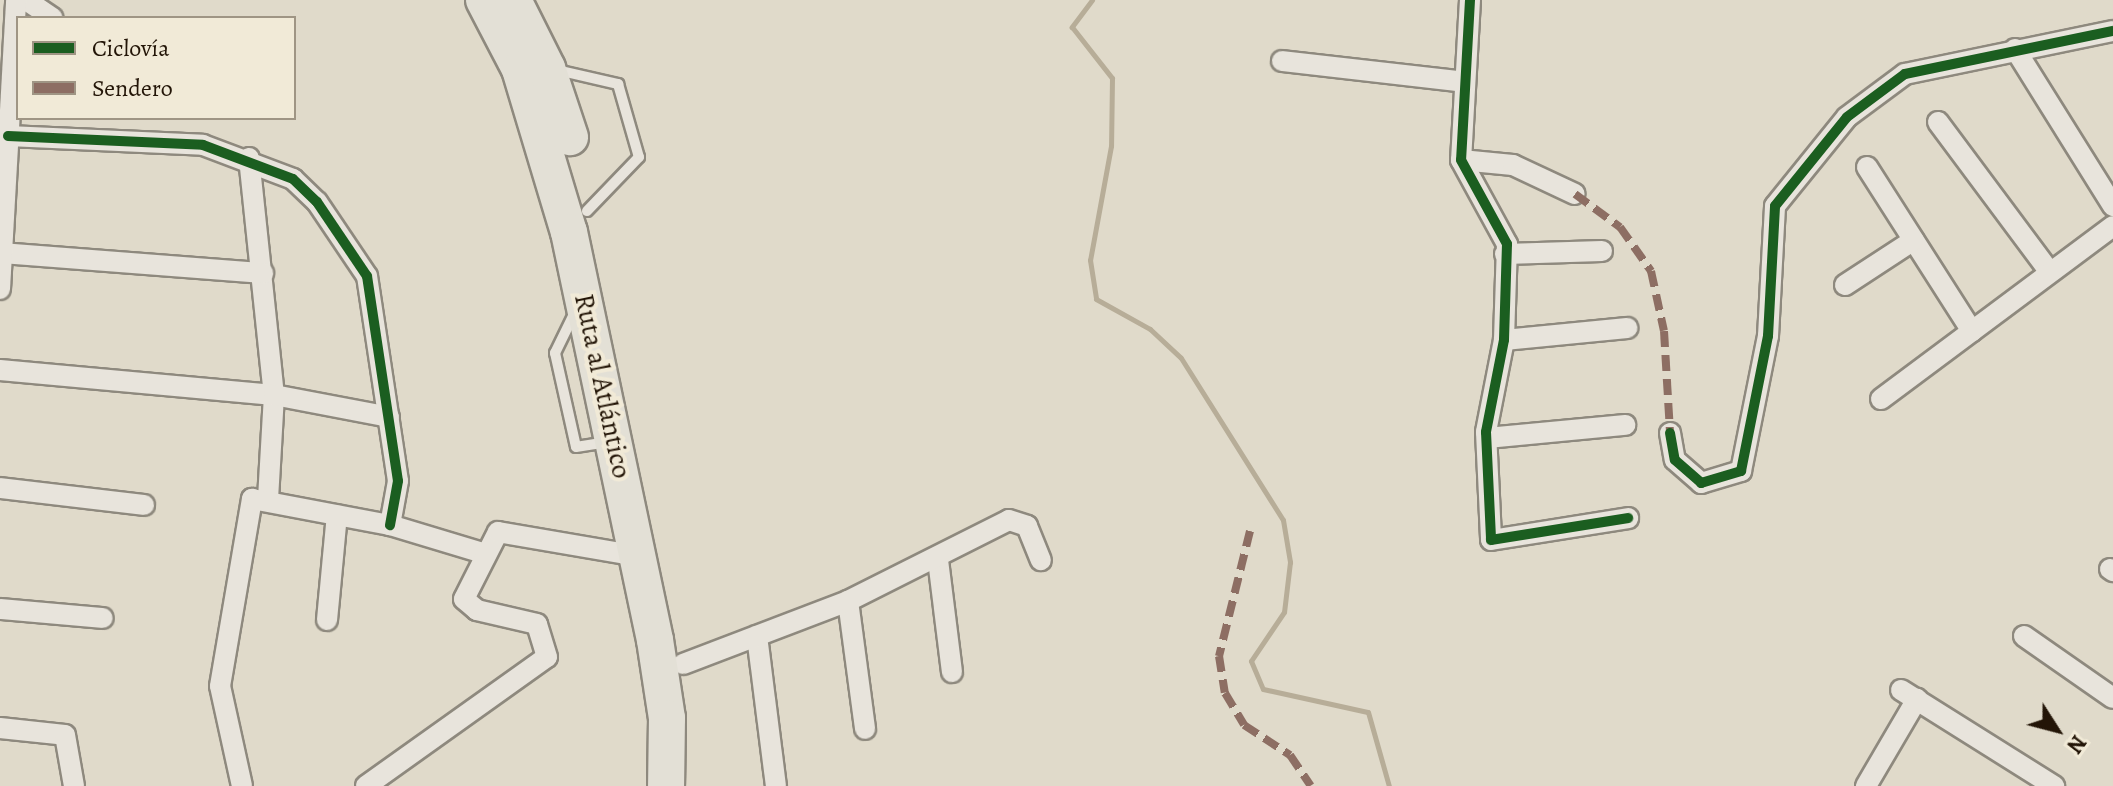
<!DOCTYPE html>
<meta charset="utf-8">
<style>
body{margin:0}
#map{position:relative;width:2113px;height:786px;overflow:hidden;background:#e0daca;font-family:Alegreya,serif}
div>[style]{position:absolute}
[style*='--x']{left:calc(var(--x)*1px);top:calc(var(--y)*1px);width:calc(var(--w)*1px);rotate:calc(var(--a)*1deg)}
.stream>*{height:5px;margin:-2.5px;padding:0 2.5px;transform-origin:2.5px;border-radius:2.5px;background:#b7ad98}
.roads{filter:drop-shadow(2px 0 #8e897e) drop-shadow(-2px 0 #8e897e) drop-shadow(0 2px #8e897e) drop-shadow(0 -2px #8e897e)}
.lane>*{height:10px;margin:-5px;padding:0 5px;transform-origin:5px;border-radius:5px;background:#e8e4dc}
.street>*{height:20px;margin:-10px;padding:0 10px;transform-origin:10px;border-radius:10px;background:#e8e4dc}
.highway>*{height:36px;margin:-18px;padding:0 18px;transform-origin:18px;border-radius:18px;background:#e3e0d6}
.quiet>*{height:8px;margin-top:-4px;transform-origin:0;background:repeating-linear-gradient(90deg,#8d6e63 0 16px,transparent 0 24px)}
.cycleway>*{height:10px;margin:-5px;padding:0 5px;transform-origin:5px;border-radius:5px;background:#1b5e20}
span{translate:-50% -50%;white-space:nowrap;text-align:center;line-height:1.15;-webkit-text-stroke:8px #f1ead7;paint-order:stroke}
.street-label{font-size:28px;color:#231507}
.legend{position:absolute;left:16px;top:16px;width:280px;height:104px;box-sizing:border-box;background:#f1ead7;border:2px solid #9f9584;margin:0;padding:10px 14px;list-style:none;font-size:24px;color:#231507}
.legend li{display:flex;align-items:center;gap:16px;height:40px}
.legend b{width:40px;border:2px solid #9f9584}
.north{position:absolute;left:2017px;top:690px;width:80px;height:80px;-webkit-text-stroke:6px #f1ead7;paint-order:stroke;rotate:126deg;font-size:22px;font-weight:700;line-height:32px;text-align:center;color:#231507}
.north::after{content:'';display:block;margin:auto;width:28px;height:36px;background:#231507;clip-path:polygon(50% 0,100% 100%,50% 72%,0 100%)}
</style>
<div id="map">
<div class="stream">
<i style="--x:1092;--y:0;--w:34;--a:127"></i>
<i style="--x:1072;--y:27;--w:65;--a:51.9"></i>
<i style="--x:1112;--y:78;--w:68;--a:90.8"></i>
<i style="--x:1111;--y:146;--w:116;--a:100.4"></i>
<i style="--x:1090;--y:260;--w:39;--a:81"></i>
<i style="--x:1096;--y:299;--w:62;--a:29.1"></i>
<i style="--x:1150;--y:329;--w:42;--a:43.1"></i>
<i style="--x:1181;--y:358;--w:191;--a:57.8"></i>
<i style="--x:1283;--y:520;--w:43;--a:80.5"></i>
<i style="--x:1290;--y:562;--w:50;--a:96.8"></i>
<i style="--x:1284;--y:612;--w:59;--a:124"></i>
<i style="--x:1251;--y:661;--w:30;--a:67"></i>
<i style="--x:1263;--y:689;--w:107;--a:12.4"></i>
<i style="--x:1368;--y:712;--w:77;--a:74.2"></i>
</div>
<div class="roads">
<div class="lane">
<i style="--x:557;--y:70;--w:63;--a:12.9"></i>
<i style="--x:618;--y:84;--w:76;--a:74"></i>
<i style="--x:639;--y:157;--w:75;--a:133.9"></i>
<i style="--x:576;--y:310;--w:48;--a:116"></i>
<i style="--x:555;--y:353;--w:96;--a:77.4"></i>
<i style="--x:576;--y:447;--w:32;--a:-9"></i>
</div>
<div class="street">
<i style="--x:26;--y:0;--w:32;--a:34"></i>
<i style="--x:1470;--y:0;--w:160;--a:93.2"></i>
<i style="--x:1461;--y:160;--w:96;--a:61.3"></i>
<i style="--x:1507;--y:244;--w:96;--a:91.8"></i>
<i style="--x:1504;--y:340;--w:94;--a:101.1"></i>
<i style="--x:1486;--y:432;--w:108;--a:87.3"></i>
<i style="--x:1491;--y:540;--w:139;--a:-9.1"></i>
<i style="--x:2015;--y:49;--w:185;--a:58"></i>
<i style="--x:1282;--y:61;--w:184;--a:6.5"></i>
<i style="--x:1938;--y:122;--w:187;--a:53.3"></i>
<i style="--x:8;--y:136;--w:195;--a:2.6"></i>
<i style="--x:203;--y:145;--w:96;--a:20.7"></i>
<i style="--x:293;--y:179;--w:33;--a:44"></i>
<i style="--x:317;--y:202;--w:89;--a:56"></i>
<i style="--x:367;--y:276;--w:207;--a:81.4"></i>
<i style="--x:398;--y:481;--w:45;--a:100.3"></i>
<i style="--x:249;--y:158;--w:238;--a:84"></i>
<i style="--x:274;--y:395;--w:104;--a:93.3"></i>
<i style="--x:1461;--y:160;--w:52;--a:5.5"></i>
<i style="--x:1513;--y:165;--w:68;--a:25.1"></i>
<i style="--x:1867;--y:167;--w:195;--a:57.4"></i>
<i style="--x:2;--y:253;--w:262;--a:4.4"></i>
<i style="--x:1505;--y:254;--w:97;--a:-1.8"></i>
<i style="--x:1845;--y:285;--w:82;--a:-33.1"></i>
<i style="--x:0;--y:289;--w:289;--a:-86.8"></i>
<i style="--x:1504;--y:340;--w:124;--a:-5.6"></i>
<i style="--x:0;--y:370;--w:275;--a:5.2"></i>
<i style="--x:274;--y:395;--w:117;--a:10.8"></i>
<i style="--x:1881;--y:399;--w:289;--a:-36.7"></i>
<i style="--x:1670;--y:433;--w:27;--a:80"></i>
<i style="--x:1675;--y:460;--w:35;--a:41"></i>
<i style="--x:1701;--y:483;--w:42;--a:-16.7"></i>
<i style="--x:1741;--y:471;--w:138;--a:-78.7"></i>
<i style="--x:1768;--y:336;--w:130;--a:-86.9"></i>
<i style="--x:1775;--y:206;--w:114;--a:-51"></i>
<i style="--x:1847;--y:117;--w:72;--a:-36.6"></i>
<i style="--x:1905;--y:74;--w:212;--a:-11.7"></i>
<i style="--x:1487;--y:438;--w:139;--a:-5.4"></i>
<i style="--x:0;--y:488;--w:145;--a:6.7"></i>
<i style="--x:938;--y:560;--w:113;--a:82.9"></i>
<i style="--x:2110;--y:569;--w:4;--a:34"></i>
<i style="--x:848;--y:601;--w:129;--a:82.4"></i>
<i style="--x:0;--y:609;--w:103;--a:5"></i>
<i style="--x:327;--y:620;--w:105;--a:-84.6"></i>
<i style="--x:757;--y:636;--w:151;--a:82.8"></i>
<i style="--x:2024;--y:636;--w:108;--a:34.9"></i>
<i style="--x:683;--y:664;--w:177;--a:-20.9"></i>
<i style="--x:848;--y:601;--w:180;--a:-26.7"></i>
<i style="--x:1009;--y:520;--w:19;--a:18"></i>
<i style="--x:1027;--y:526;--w:37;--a:68"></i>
<i style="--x:1901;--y:690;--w:181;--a:32.1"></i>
<i style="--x:0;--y:728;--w:65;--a:6.1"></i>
<i style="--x:65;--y:735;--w:52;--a:80"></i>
<i style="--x:242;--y:786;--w:102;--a:-102.4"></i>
<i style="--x:220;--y:686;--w:190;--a:-80.3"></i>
<i style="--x:252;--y:499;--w:140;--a:10.7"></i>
<i style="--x:390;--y:525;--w:97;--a:16.8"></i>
<i style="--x:366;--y:786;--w:222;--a:-35.5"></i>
<i style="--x:547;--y:657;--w:34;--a:-107"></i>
<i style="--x:537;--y:624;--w:62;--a:-166.9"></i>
<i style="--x:477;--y:610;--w:17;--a:-140"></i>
<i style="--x:464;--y:599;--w:75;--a:-63.1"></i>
<i style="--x:498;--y:532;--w:143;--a:9.7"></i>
<i style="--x:1866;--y:786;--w:101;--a:-59.6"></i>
</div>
<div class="highway">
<i style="--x:484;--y:0;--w:78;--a:62.4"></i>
<i style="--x:520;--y:69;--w:170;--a:73.3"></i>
<i style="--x:569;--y:232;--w:417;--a:78.1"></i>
<i style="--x:655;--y:640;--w:79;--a:81.3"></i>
<i style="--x:667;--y:718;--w:68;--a:90.8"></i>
<i style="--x:513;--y:0;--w:76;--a:63.4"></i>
<i style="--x:547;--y:68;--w:73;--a:71.6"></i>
</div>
</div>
<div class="quiet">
<i style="--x:1575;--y:194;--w:56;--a:36.3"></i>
<i style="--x:1620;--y:227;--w:54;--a:54.8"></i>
<i style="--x:1651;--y:271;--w:61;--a:77.8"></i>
<i style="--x:1664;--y:331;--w:102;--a:86.6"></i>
<i style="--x:1250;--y:531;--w:129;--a:103.9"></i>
<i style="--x:1219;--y:656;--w:37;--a:81"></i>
<i style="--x:1225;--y:693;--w:37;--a:59"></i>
<i style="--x:1244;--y:725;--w:55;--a:33.1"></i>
<i style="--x:1290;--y:755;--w:37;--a:56"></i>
</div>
<div class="cycleway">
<i style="--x:1470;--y:0;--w:160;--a:93.2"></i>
<i style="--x:1461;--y:160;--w:96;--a:61.3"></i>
<i style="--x:1507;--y:244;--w:96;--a:91.8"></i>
<i style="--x:1504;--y:340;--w:94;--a:101.1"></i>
<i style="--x:1486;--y:432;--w:108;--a:87.3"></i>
<i style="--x:1491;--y:540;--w:139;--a:-9.1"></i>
<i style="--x:8;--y:136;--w:195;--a:2.6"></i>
<i style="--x:203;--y:145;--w:96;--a:20.7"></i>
<i style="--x:293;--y:179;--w:33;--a:44"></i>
<i style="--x:317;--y:202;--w:89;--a:56"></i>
<i style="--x:367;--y:276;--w:207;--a:81.4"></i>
<i style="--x:398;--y:481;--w:45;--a:100.3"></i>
<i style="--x:1670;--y:433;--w:27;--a:80"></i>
<i style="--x:1675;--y:460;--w:35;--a:41"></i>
<i style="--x:1701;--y:483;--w:42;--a:-16.7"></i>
<i style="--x:1741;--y:471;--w:138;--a:-78.7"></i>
<i style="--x:1768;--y:336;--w:130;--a:-86.9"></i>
<i style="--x:1775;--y:206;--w:114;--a:-51"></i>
<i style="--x:1847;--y:117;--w:72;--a:-36.6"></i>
<i style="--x:1905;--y:74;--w:212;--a:-11.7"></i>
</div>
<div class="street-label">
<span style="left:603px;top:386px;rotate:78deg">Ruta al Atlántico</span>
</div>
<ul class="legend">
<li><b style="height:10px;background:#1b5e20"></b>Ciclovía</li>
<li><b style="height:10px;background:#8d6e63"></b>Sendero</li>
</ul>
<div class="north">N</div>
</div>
